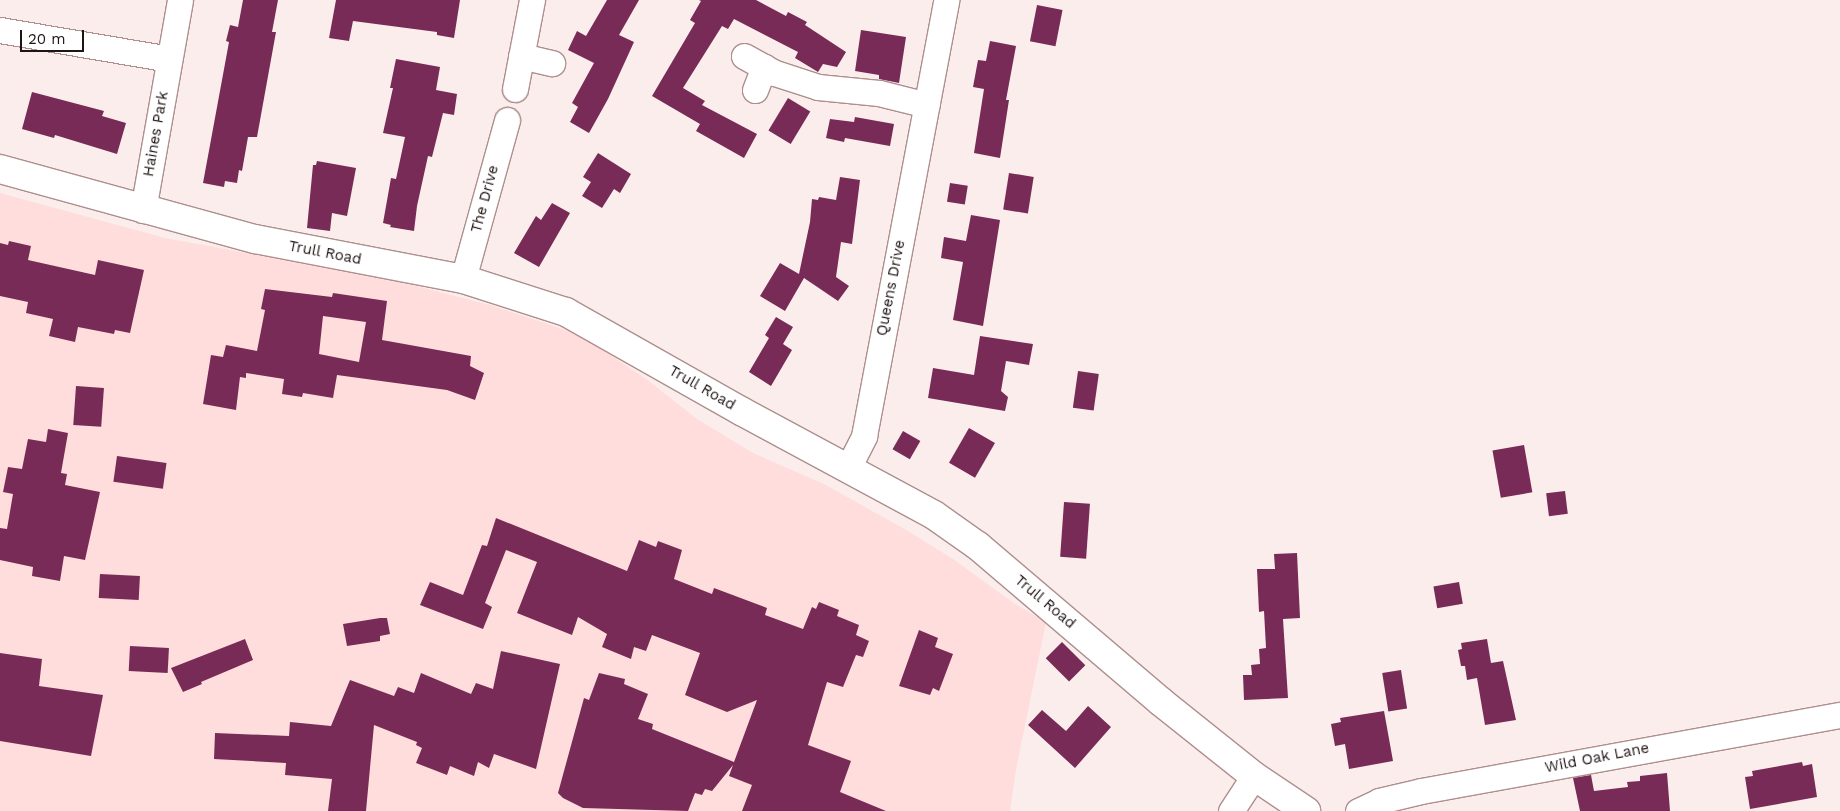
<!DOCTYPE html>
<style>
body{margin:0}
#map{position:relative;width:1840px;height:811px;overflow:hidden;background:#fbedec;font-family:"Work Sans",sans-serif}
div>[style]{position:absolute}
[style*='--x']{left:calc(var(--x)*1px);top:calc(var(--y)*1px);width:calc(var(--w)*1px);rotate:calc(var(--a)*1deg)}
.built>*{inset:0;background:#ffdddc}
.building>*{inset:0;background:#782b56;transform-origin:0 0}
.roads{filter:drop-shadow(1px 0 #ad8f8d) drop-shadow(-1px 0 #ad8f8d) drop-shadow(0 1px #ad8f8d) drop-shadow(0 -1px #ad8f8d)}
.minor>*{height:25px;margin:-12.5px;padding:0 12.5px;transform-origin:12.5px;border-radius:12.5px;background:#fff}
.tertiary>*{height:28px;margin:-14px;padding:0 14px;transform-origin:14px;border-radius:14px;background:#fff}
span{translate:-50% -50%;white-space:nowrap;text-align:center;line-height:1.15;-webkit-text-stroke:5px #fff;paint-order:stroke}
.street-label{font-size:15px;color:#1f1414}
.scale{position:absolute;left:20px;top:30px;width:64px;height:22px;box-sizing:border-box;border:2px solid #1f1414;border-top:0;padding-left:6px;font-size:15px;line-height:18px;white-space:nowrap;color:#1f1414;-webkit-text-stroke:4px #fff;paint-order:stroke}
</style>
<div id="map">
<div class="built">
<i style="clip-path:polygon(0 193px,165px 238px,393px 280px,490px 305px,581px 335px,646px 379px,697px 419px,753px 453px,824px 484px,908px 531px,953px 559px,1015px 604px,1046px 622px,1016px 770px,1010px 811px,0 811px)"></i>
</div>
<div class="building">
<i style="clip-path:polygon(243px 0,278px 0,272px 32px,276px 32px,257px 137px,248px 137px,242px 171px,239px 170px,237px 183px,225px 181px,224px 187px,203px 183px,229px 42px,226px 41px,230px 25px,238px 27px)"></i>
<i style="clip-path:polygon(336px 0,460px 0,454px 38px,437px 35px,437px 32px,353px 21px,349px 41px,329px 38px)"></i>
<i style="clip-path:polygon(607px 0,639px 0,619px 35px,634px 42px,608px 99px,589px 133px,570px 122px,578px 107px,572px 103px,594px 63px,568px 50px,577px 31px,586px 36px)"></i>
<i style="clip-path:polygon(699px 0,756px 0,786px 16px,788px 12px,807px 22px,805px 25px,846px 52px,837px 67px,823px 64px,818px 72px,795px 58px,798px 52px,734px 19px,728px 29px,722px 26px,683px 88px,705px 101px,702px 105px,757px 134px,744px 158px,696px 131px,700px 124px,652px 96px,695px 23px,690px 20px,701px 1px)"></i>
<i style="left:1037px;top:5px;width:26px;height:37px;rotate:11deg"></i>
<i style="clip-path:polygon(861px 30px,906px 37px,899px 83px,879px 79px,879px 75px,855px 71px)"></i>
<i style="clip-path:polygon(990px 41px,1016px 46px,1006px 100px,1009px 100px,1000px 158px,974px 153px,984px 89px,973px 87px,978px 60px,986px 61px)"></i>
<i style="clip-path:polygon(396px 59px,440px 67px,436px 90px,457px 94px,454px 115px,443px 113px,432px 157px,428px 156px,417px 206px,414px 231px,390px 227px,391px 225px,383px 223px,391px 178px,396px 179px,405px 137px,383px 133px,393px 88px,390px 88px)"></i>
<i style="clip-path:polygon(32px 92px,104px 111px,102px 116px,126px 123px,117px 154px,55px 135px,54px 138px,22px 129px)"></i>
<i style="left:788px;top:98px;width:26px;height:38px;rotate:31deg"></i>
<i style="clip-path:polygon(855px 117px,894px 124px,890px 146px,845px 138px,844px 142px,826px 138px,830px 119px,854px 122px)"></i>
<i style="clip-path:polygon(598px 153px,631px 174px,620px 193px,614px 189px,602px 208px,582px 196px,591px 182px,583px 177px)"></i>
<i style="clip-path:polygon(317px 161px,356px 168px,347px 216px,332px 213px,330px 231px,307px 228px,313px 165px,316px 165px)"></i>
<i style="left:1009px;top:173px;width:25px;height:37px;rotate:9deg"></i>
<i style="clip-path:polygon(840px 177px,860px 180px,852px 244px,841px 242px,836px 277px,849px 286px,838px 301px,804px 278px,785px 311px,760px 296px,780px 263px,799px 274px,810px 222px,812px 199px,818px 200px,819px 197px,836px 200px)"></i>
<i style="left:950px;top:183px;width:18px;height:19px;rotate:9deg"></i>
<i style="clip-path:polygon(552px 203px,570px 213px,539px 267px,514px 253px,536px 216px,541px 220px)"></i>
<i style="clip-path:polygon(971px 215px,1000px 220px,983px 326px,953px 320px,963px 262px,941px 258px,944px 237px,966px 241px)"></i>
<i style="clip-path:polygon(9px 241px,31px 246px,28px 260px,95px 275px,98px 260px,144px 270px,130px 333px,115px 330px,114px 334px,78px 327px,75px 342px,49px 336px,53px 319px,26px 313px,28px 302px,0 296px,0 243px,8px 245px)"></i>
<i style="clip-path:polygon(evenodd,265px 289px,332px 297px,333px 293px,387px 301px,382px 340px,471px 356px,470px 366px,484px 373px,475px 400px,447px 390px,337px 375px,333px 398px,303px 393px,302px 397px,282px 394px,284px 379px,246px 373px,246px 378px,240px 377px,236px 410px,203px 404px,211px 355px,223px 357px,226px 345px,257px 351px,265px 310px,261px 309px,265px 289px,323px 316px,366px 322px,359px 362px,319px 354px,323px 316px)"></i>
<i style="clip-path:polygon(776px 317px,793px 327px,783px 344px,792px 350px,771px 386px,749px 372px,769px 338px,765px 335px)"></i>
<i style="clip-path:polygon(980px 336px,1033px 344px,1029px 365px,1006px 361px,1001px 391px,1008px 397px,1005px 411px,928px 398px,933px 368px,974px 375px)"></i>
<i style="left:1078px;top:371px;width:21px;height:37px;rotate:8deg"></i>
<i style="left:76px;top:386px;width:28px;height:39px;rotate:4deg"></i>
<i style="left:969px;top:428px;width:30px;height:40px;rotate:30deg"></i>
<i style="clip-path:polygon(48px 429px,68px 433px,61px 473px,67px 474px,65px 485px,100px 492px,85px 560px,64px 556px,60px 581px,32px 576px,33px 567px,0 560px,0 528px,7px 529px,13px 494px,3px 492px,8px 467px,22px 469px,28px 439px,46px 442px)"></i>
<i style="left:903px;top:431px;width:20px;height:21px;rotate:30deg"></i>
<i style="left:1524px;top:445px;width:48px;height:32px;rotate:80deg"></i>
<i style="left:117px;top:456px;width:50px;height:26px;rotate:8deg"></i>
<i style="left:1565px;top:491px;width:23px;height:19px;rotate:83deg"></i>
<i style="left:1064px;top:502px;width:26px;height:55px;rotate:4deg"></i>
<i style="clip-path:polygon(496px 518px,627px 571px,639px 540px,656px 547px,658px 541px,682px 550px,674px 579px,712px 594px,714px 588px,767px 608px,765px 615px,803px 629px,812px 607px,816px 609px,819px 602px,839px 610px,837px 616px,859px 625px,856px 635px,869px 641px,863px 657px,856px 655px,843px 687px,827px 682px,808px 745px,851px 761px,840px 792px,886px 811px,742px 811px,752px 785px,729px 776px,733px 765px,712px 791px,705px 789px,702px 795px,695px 793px,688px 811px,583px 808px,563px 798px,558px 793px,584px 698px,589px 700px,599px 673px,625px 679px,624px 684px,648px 694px,638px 719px,653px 724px,652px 729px,734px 762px,757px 700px,727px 712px,685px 695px,700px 653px,652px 635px,646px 651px,634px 647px,631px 659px,602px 647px,607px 634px,578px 617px,572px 635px,517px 613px,537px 562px,506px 550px,485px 603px,492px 607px,483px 629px,420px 605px,430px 582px,463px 595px,482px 545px,487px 546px)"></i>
<i style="clip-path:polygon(1297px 553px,1300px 618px,1283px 619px,1288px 698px,1244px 700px,1243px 675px,1252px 675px,1251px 665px,1260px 664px,1259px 649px,1266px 648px,1264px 611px,1259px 612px,1257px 569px,1275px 569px,1274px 554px)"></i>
<i style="left:100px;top:574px;width:40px;height:24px;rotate:3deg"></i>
<i style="left:1459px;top:582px;width:22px;height:26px;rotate:80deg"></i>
<i style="clip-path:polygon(380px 618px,387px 618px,390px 634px,380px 636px,380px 641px,347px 646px,343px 624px)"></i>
<i style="clip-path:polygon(919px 630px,938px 638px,935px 647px,953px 654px,939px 691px,933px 688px,930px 695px,899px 686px)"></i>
<i style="clip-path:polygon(245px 639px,253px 660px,201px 682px,202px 684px,183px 692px,171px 668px)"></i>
<i style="clip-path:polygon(1487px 639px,1491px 663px,1503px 661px,1516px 720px,1485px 725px,1477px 678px,1467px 680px,1465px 666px,1461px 666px,1458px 650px,1462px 649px,1461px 643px)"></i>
<i style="left:1062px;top:642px;width:33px;height:23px;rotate:45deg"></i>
<i style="left:130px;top:646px;width:39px;height:25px;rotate:3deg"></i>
<i style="clip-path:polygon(501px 651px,560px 664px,536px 769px,494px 754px,489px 768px,478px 762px,474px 776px,450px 766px,447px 775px,416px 763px,422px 748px,416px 745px,417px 742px,374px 725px,366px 811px,328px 811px,332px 779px,285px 775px,286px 763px,214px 759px,215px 733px,289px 736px,290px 722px,331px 726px,350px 680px,394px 696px,398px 687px,414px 693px,421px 673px,471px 694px,476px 683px,493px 689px)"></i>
<i style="clip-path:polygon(0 653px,42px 659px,39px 686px,103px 695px,91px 756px,0 741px)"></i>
<i style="left:1401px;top:670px;width:39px;height:19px;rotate:81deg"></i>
<i style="clip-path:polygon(1088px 706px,1111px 727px,1075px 768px,1028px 725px,1042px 710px,1066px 731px)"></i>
<i style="clip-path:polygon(1384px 711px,1393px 761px,1349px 769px,1345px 744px,1335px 746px,1331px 724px,1341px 722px,1340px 718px)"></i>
<i style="clip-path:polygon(1802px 762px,1803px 766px,1812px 764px,1817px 797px,1750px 809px,1745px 777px,1753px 776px,1752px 771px)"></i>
<i style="clip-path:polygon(1667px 773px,1670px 811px,1580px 811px,1573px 778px,1591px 775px,1594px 791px,1628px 787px,1627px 782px,1640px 781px,1640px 776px)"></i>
</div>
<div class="roads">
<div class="minor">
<i style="--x:0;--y:30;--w:171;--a:9.7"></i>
<i style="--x:521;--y:56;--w:32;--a:13"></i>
<i style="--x:744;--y:56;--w:35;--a:29"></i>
<i style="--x:775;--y:73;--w:45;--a:18"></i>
<i style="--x:818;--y:87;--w:61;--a:5.6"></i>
<i style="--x:879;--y:93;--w:49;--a:14"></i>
<i style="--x:515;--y:89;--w:91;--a:-79.2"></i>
<i style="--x:755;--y:90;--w:25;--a:-69"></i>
<i style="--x:143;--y:210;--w:213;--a:-80"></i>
<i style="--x:463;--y:279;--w:165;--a:-74.5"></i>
<i style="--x:848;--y:468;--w:36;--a:-63"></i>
<i style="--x:864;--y:436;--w:444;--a:-79.3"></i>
<i style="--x:1231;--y:811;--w:42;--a:-56.7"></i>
<i style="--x:1358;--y:811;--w:23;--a:-25"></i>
<i style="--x:1379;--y:801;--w:43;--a:-13.4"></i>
<i style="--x:1421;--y:791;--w:426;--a:-10.3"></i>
</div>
<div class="tertiary">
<i style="--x:0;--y:169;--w:264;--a:15.4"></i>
<i style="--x:255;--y:239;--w:212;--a:10.9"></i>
<i style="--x:463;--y:279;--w:108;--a:17.8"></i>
<i style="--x:566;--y:312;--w:201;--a:29.5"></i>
<i style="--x:741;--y:411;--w:219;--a:28.3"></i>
<i style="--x:934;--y:515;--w:54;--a:35.2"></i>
<i style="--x:978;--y:546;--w:239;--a:40.4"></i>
<i style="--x:1160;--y:701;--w:120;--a:38.6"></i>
<i style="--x:1254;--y:776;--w:63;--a:33.9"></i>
</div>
</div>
<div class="street-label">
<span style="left:156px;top:134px;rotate:-80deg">Haines Park</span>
<span style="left:485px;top:199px;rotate:-75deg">The Drive</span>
<span style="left:325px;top:253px;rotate:11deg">Trull Road</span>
<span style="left:891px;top:288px;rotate:-79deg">Queens Drive</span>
<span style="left:702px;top:388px;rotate:30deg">Trull Road</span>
<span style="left:1045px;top:602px;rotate:40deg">Trull Road</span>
<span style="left:1597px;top:758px;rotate:-11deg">Wild Oak Lane</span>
</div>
<div class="scale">20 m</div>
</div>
